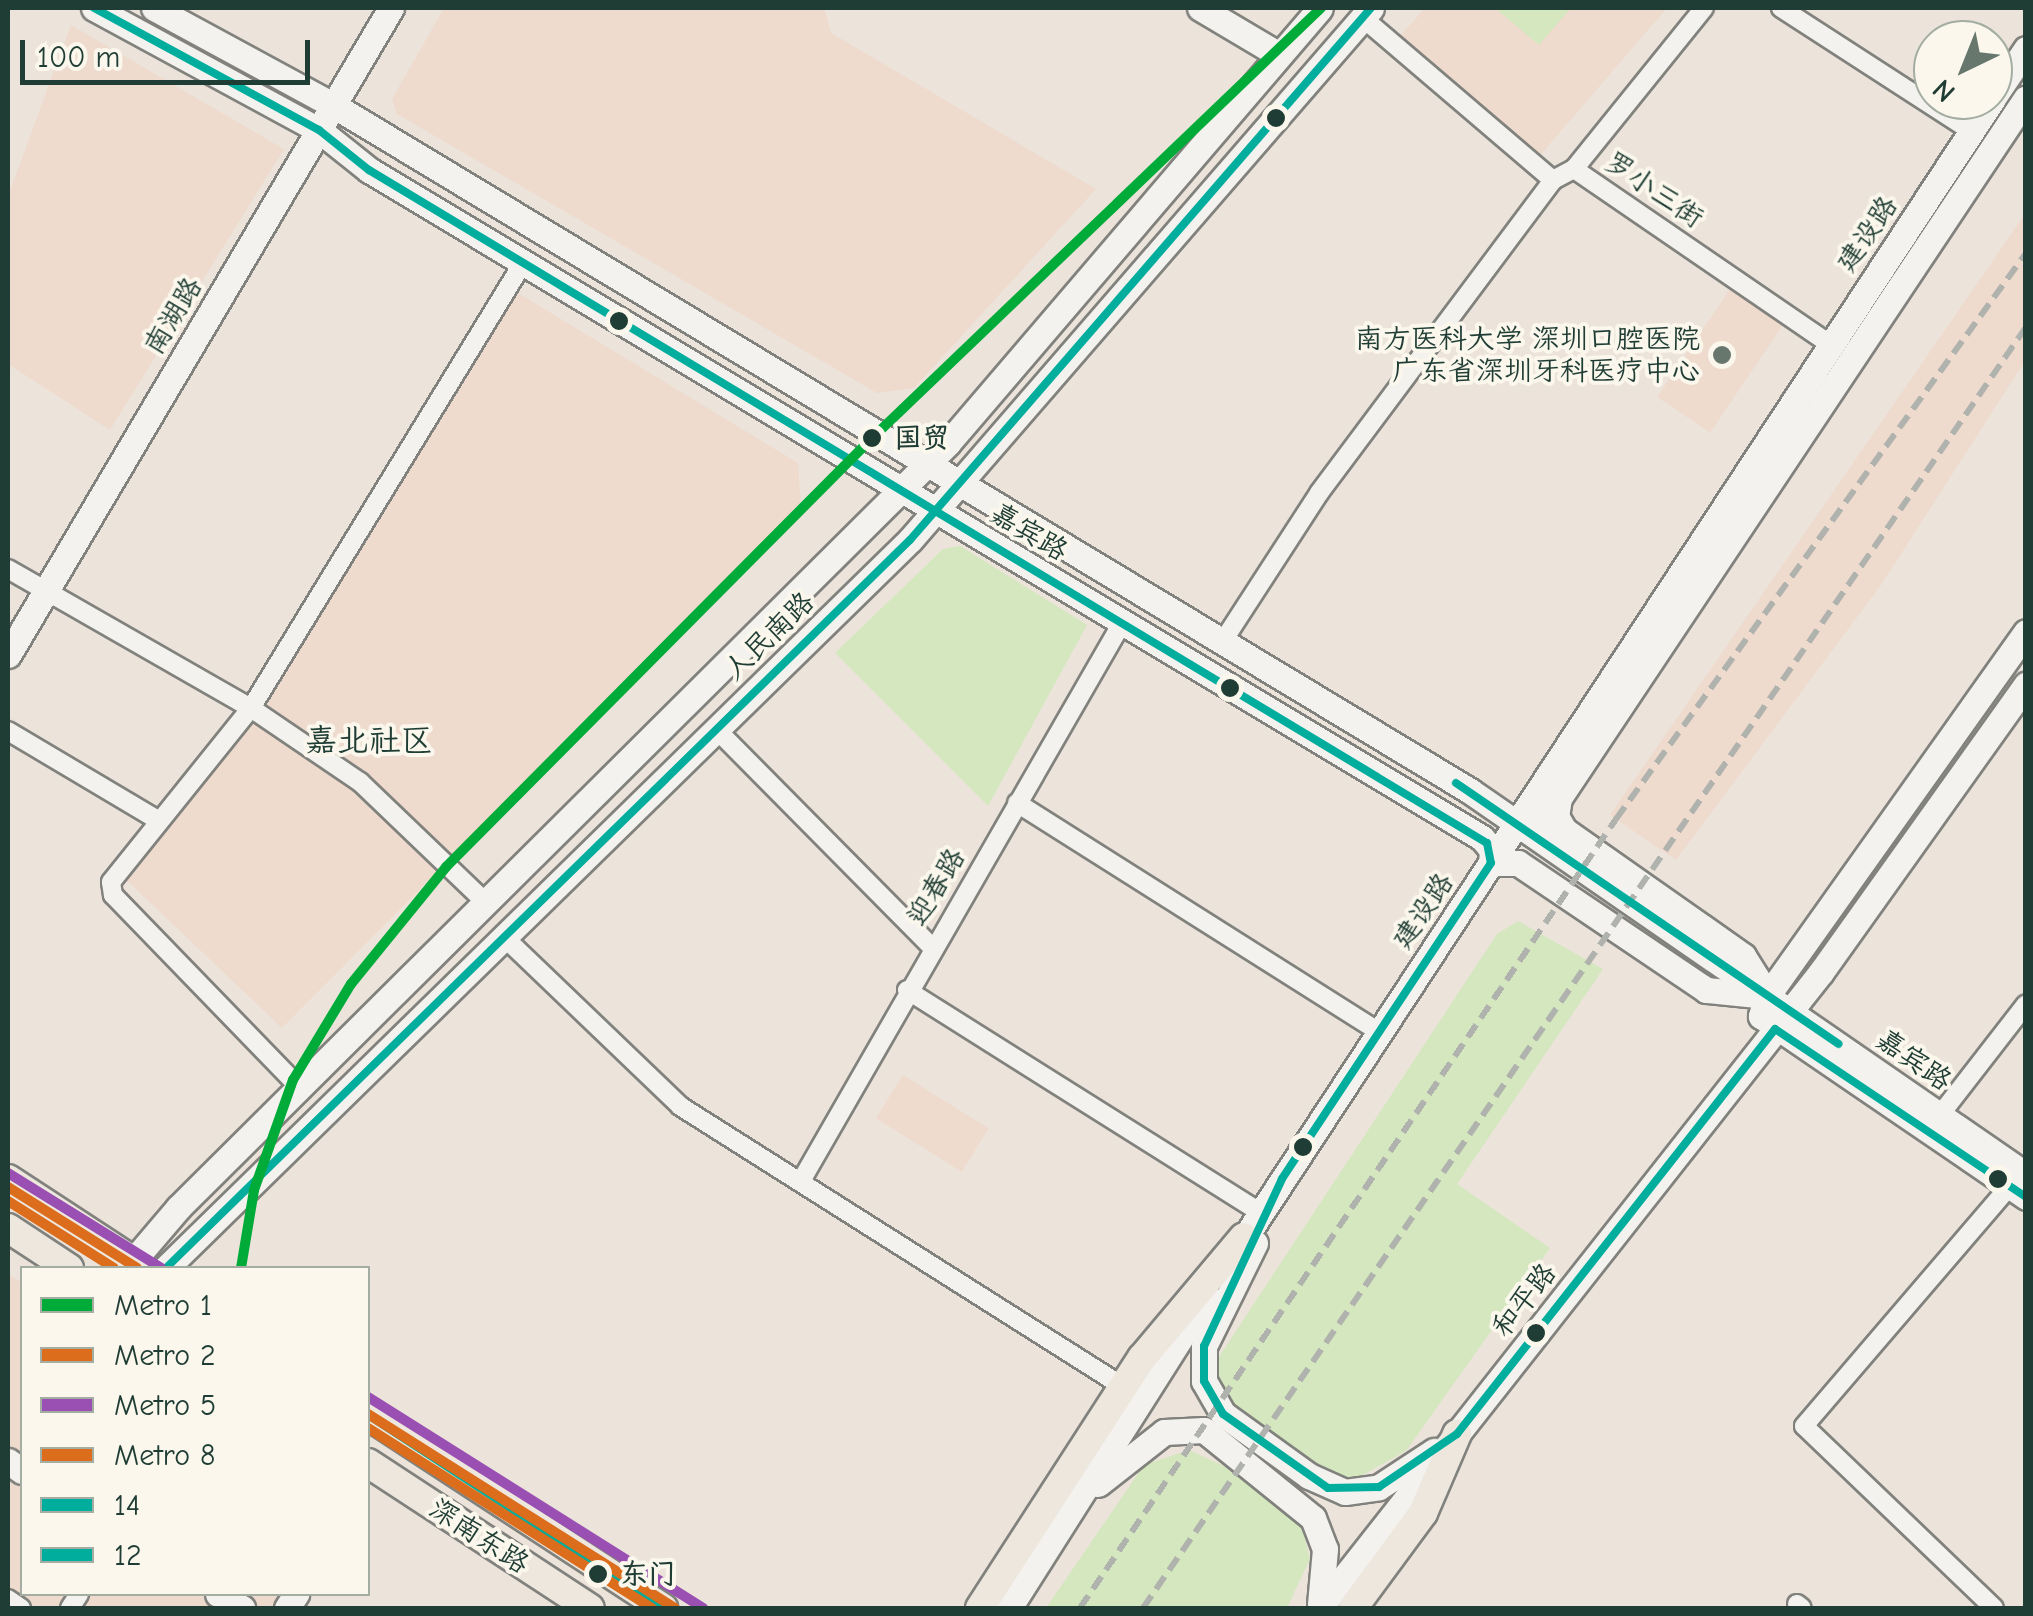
<!DOCTYPE html>
<meta charset="utf-8">
<style>
body{margin:0}
#map{position:relative;width:2033px;height:1616px;overflow:hidden;background:#ece3db;font-family:"Comic Neue","LXGW WenKai TC",sans-serif}
div>[style]{position:absolute}
[style*='--x']{left:calc(var(--x)*1px);top:calc(var(--y)*1px);width:calc(var(--w)*1px);rotate:calc(var(--a)*1deg)}
.built>*{inset:0;background:#eedbcd;transform-origin:0 0}
.green>*{inset:0;background:#d4e7be}
.roads{filter:drop-shadow(2px 0 #81827d) drop-shadow(-2px 0 #81827d) drop-shadow(0 2px #81827d) drop-shadow(0 -2px #81827d)}
.street>*{height:18px;margin:-9px;padding:0 9px;transform-origin:9px;border-radius:9px;background:#f4f2ee}
.secondary>*{height:25px;margin:-12.5px;padding:0 12.5px;transform-origin:12.5px;border-radius:12.5px;background:#f4f2ee}
.primary>*{height:28px;margin:-14px;padding:0 14px;transform-origin:14px;border-radius:14px;background:#ede7de}
.rail>*{height:6px;margin-top:-3px;transform-origin:0;background:repeating-linear-gradient(90deg,#b0b2ae 0 15px,transparent 0 23px)}
.bus-1>*{height:8px;margin:-4px;padding:0 4px;transform-origin:4px;border-radius:4px;background:#01ad9c}
.bus-2>*{height:8px;margin:-4px;padding:0 4px;transform-origin:4px;border-radius:4px;background:#01ad9c}
.metro-1>*{height:10px;margin:-5px;padding:0 5px;transform-origin:5px;border-radius:5px;background:#00ab39}
.metro-2>*{height:10px;margin:-5px;padding:0 5px;transform-origin:5px;border-radius:5px;background:#db6d1c}
.metro-3>*{height:10px;margin:-5px;padding:0 5px;transform-origin:5px;border-radius:5px;background:#9950b2}
.metro-4>*{height:10px;margin:-5px;padding:0 5px;transform-origin:5px;border-radius:5px;background:#db6d1c}
.dots>*{width:28px;height:28px;translate:-50% -50%;box-sizing:border-box;border:5px solid #fbf7ec;border-radius:50%}
span{translate:-50% -50%;white-space:nowrap;text-align:center;line-height:1.15;-webkit-text-stroke:8px #fbf7ec;paint-order:stroke}
.street-label{font-size:28px;color:#1f3d34}
.poi-label{font-size:28px;color:#1f3d34}
.right{translate:-100% -50%;text-align:right}
.stop-label{font-size:28px;color:#1f3d34;font-weight:700}
.left{translate:0 -50%;text-align:left}
.quarter-label{font-size:32px;color:#1f3d34}
.frame{position:absolute;inset:0;border:10px solid #1f3d34;pointer-events:none}
.legend{position:absolute;left:20px;top:1266px;width:350px;height:330px;box-sizing:border-box;background:#fbf7ec;border:2px solid #a3ada2;margin:0;padding:12px 18px;list-style:none;font-size:30px;color:#1f3d34}
.legend li{display:flex;align-items:center;gap:20px;height:50px}
.legend b{width:50px;border:2px solid #a3ada2}
.north{position:absolute;left:1913px;top:20px;width:100px;height:100px;box-sizing:border-box;background:#fbf7ec;border:2px solid #a3ada2;border-radius:50%;rotate:223deg;font-size:28px;font-weight:700;line-height:40px;text-align:center;color:#1f3d34}
.north::after{content:'';display:block;margin:auto;width:35px;height:45px;background:#67776e;clip-path:polygon(50% 0,100% 100%,50% 72%,0 100%)}
.scale{position:absolute;left:20px;top:40px;width:290px;height:45px;box-sizing:border-box;border:5px solid #1f3d34;border-top:0;padding-left:12px;font-size:30px;line-height:35px;white-space:nowrap;color:#1f3d34;-webkit-text-stroke:8px #fbf7ec;paint-order:stroke}
</style>
<div id="map">
<div class="built">
<i style="clip-path:polygon(444px 8px,824px 8px,831px 33px,1096px 189px,914px 388px,877px 393px,397px 114px,392px 99px)"></i>
<i style="clip-path:polygon(1425px 8px,1667px 8px,1536px 160px,1399px 37px)"></i>
<i style="clip-path:polygon(71px 25px,284px 149px,110px 430px,8px 364px,8px 196px)"></i>
<i style="clip-path:polygon(2025px 214px,2025px 361px,1881px 585px,1676px 860px,1610px 815px)"></i>
<i style="left:1736px;top:280px;width:64px;height:141px;rotate:34deg"></i>
<i style="clip-path:polygon(513px 290px,798px 463px,801px 506px,282px 1028px,120px 874px,276px 680px)"></i>
<i style="left:903px;top:1075px;width:101px;height:51px;rotate:32deg"></i>
<i style="clip-path:polygon(8px 1274px,22px 1283px,22px 1594px,312px 1594px,302px 1608px,8px 1608px)"></i>
</div>
<div class="green">
<i style="clip-path:polygon(1495px 8px,1571px 8px,1539px 45px)"></i>
<i style="clip-path:polygon(960px 546px,1087px 625px,988px 806px,835px 653px,943px 549px)"></i>
<i style="clip-path:polygon(1518px 921px,1603px 969px,1457px 1184px,1550px 1248px,1406px 1451px,1357px 1478px,1334px 1477px,1222px 1398px,1215px 1363px,1497px 934px)"></i>
<i style="clip-path:polygon(1189px 1450px,1248px 1477px,1302px 1528px,1310px 1559px,1287px 1608px,1046px 1608px,1144px 1465px)"></i>
</div>
<div class="roads">
<div class="street">
<i style="--x:1781;--y:8;--w:226;--a:32.9"></i>
<i style="--x:1363;--y:18;--w:250;--a:40.5"></i>
<i style="--x:1574;--y:169;--w:310;--a:34.4"></i>
<i style="--x:8;--y:569;--w:280;--a:29.8"></i>
<i style="--x:251;--y:708;--w:132;--a:34.2"></i>
<i style="--x:360;--y:782;--w:175;--a:43.8"></i>
<i style="--x:1223;--y:641;--w:176;--a:-57"></i>
<i style="--x:1319;--y:493;--w:391;--a:-53.2"></i>
<i style="--x:1553;--y:180;--w:24;--a:-28"></i>
<i style="--x:1574;--y:169;--w:207;--a:-51.1"></i>
<i style="--x:717;--y:730;--w:305;--a:45.3"></i>
<i style="--x:8;--y:731;--w:174;--a:30.7"></i>
<i style="--x:1017;--y:803;--w:428;--a:32.3"></i>
<i style="--x:504;--y:937;--w:244;--a:43.8"></i>
<i style="--x:680;--y:1106;--w:523;--a:32.35"></i>
<i style="--x:907;--y:990;--w:417;--a:32.2"></i>
<i style="--x:300;--y:1088;--w:269;--a:-134.1"></i>
<i style="--x:113;--y:895;--w:13;--a:-99"></i>
<i style="--x:111;--y:882;--w:223;--a:-51.2"></i>
<i style="--x:251;--y:708;--w:522;--a:-58.57"></i>
<i style="--x:1940;--y:1115;--w:140;--a:-52.2"></i>
<i style="--x:801;--y:1181;--w:644;--a:-60.09"></i>
<i style="--x:8;--y:1599;--w:16;--a:35"></i>
<i style="--x:1797;--y:1604;--w:6;--a:39"></i>
<i style="--x:70;--y:1608;--w:17;--a:-57"></i>
<i style="--x:1994;--y:1608;--w:263;--a:-136.2"></i>
<i style="--x:1804;--y:1426;--w:316;--a:-49.4"></i>
</div>
<div class="secondary">
<i style="--x:94;--y:8;--w:256;--a:28.5"></i>
<i style="--x:319;--y:130;--w:64;--a:38.7"></i>
<i style="--x:369;--y:170;--w:1298;--a:30.97"></i>
<i style="--x:1482;--y:838;--w:16;--a:50"></i>
<i style="--x:1492;--y:850;--w:13;--a:94"></i>
<i style="--x:154;--y:8;--w:204;--a:28.5"></i>
<i style="--x:333;--y:105;--w:1328;--a:31.1"></i>
<i style="--x:1470;--y:791;--w:676;--a:34.63"></i>
<i style="--x:1200;--y:8;--w:92;--a:30.7"></i>
<i style="--x:1993;--y:98;--w:59;--a:-56"></i>
<i style="--x:2026;--y:632;--w:447;--a:125.4"></i>
<i style="--x:1767;--y:996;--w:21;--a:107"></i>
<i style="--x:1761;--y:1016;--w:321;--a:34.3"></i>
<i style="--x:8;--y:655;--w:752;--a:-59.38"></i>
<i style="--x:1559;--y:798;--w:18;--a:99"></i>
<i style="--x:1556;--y:816;--w:16;--a:60"></i>
<i style="--x:1564;--y:830;--w:219;--a:35.1"></i>
<i style="--x:1743;--y:956;--w:41;--a:57.8"></i>
<i style="--x:1546;--y:842;--w:16;--a:-105"></i>
<i style="--x:1542;--y:827;--w:34;--a:-60"></i>
<i style="--x:1559;--y:798;--w:841;--a:-56.29"></i>
<i style="--x:1491;--y:863;--w:27;--a:0"></i>
<i style="--x:1518;--y:863;--w:227;--a:34"></i>
<i style="--x:1706;--y:990;--w:61;--a:5.6"></i>
<i style="--x:1255;--y:1243;--w:115;--a:116.3"></i>
<i style="--x:1204;--y:1346;--w:35;--a:90"></i>
<i style="--x:1204;--y:1381;--w:38;--a:60"></i>
<i style="--x:1223;--y:1414;--w:106;--a:35.8"></i>
<i style="--x:1309;--y:1476;--w:39;--a:24"></i>
<i style="--x:1345;--y:1492;--w:34;--a:-8"></i>
<i style="--x:1379;--y:1487;--w:66;--a:-33.2"></i>
<i style="--x:1234;--y:1254;--w:1381;--a:-56.7"></i>
<i style="--x:127;--y:1268;--w:79;--a:-49.6"></i>
<i style="--x:178;--y:1208;--w:1085;--a:-44.81"></i>
<i style="--x:948;--y:443;--w:572;--a:-49.46"></i>
<i style="--x:166;--y:1268;--w:1041;--a:-44.38"></i>
<i style="--x:910;--y:540;--w:704;--a:-49.09"></i>
<i style="--x:8;--y:1461;--w:17;--a:36"></i>
<i style="--x:1098;--y:1484;--w:84;--a:-38.2"></i>
<i style="--x:1164;--y:1432;--w:40;--a:-2.9"></i>
<i style="--x:1204;--y:1430;--w:140;--a:38.9"></i>
<i style="--x:1313;--y:1518;--w:33;--a:69"></i>
<i style="--x:1325;--y:1549;--w:55;--a:95.2"></i>
<i style="--x:218;--y:1594;--w:28;--a:30"></i>
<i style="--x:287;--y:1608;--w:17;--a:-57"></i>
<i style="--x:1009;--y:1608;--w:370;--a:-57.6"></i>
<i style="--x:1320;--y:1608;--w:810;--a:-51.77"></i>
<i style="--x:1821;--y:972;--w:353;--a:-54.5"></i>
</div>
<div class="primary">
<i style="--x:8;--y:1179;--w:163;--a:33.2"></i>
<i style="--x:8;--y:1228;--w:73;--a:33.3"></i>
<i style="--x:368;--y:1415;--w:353;--a:33.2"></i>
<i style="--x:368;--y:1463;--w:265;--a:33.2"></i>
<i style="--x:980;--y:1608;--w:298;--a:-57.1"></i>
<i style="--x:1142;--y:1358;--w:158;--a:-49.9"></i>
<i style="--x:1353;--y:1608;--w:118;--a:-53.6"></i>
<i style="--x:1423;--y:1513;--w:86;--a:-66.7"></i>
</div>
</div>
<div class="rail">
<i style="--x:1080;--y:1608;--w:954;--a:-55.81"></i>
<i style="--x:1616;--y:819;--w:699;--a:-54.08"></i>
<i style="--x:1143;--y:1608;--w:1556;--a:-55.42"></i>
</div>
<div class="bus-1">
<i style="--x:94;--y:8;--w:256;--a:28.5"></i>
<i style="--x:319;--y:130;--w:64;--a:38.7"></i>
<i style="--x:369;--y:170;--w:1305;--a:31.05"></i>
<i style="--x:1487;--y:843;--w:20;--a:79"></i>
<i style="--x:1491;--y:863;--w:379;--a:123.5"></i>
<i style="--x:1282;--y:1179;--w:184;--a:115"></i>
<i style="--x:1204;--y:1346;--w:35;--a:90"></i>
<i style="--x:1204;--y:1381;--w:38;--a:60"></i>
<i style="--x:1223;--y:1414;--w:128;--a:35.2"></i>
<i style="--x:1328;--y:1488;--w:51;--a:-1.1"></i>
<i style="--x:1379;--y:1487;--w:94;--a:-34.2"></i>
<i style="--x:1457;--y:1434;--w:515;--a:-51.86"></i>
<i style="--x:1775;--y:1029;--w:302;--a:33.8"></i>
<i style="--x:1456;--y:783;--w:463;--a:34.3"></i>
</div>
<div class="bus-2">
<i style="--x:166;--y:1268;--w:1041;--a:-44.38"></i>
<i style="--x:910;--y:540;--w:704;--a:-49.09"></i>
<i style="--x:368;--y:1415;--w:353;--a:33.2"></i>
</div>
<div class="metro-1">
<i style="--x:241;--y:1268;--w:79;--a:-80.5"></i>
<i style="--x:254;--y:1190;--w:117;--a:-70.5"></i>
<i style="--x:293;--y:1080;--w:112;--a:-58.9"></i>
<i style="--x:351;--y:984;--w:151;--a:-50.9"></i>
<i style="--x:446;--y:867;--w:599;--a:-45.2"></i>
<i style="--x:868;--y:442;--w:627;--a:-43.77"></i>
</div>
<div class="metro-2">
<i style="--x:8;--y:1187;--w:152;--a:32.1"></i>
<i style="--x:368;--y:1414;--w:363;--a:32.3"></i>
</div>
<div class="metro-3">
<i style="--x:8;--y:1173;--w:180;--a:31.8"></i>
<i style="--x:368;--y:1397;--w:396;--a:32.2"></i>
</div>
<div class="metro-4">
<i style="--x:8;--y:1201;--w:125;--a:32.3"></i>
<i style="--x:368;--y:1428;--w:336;--a:32.4"></i>
</div>
<div class="dots">
<i style="left:1276px;top:118px;background:#1f3d34"></i>
<i style="left:619px;top:321px;background:#1f3d34"></i>
<i style="left:1722px;top:355px;background:#67776e"></i>
<i style="left:872px;top:438px;background:#1f3d34"></i>
<i style="left:1230px;top:688px;background:#1f3d34"></i>
<i style="left:1303px;top:1147px;background:#1f3d34"></i>
<i style="left:1998px;top:1179px;background:#1f3d34"></i>
<i style="left:1536px;top:1333px;background:#1f3d34"></i>
<i style="left:598px;top:1574px;background:#1f3d34"></i>
</div>
<div class="street-label">
<span style="left:1654px;top:190px;rotate:34deg">罗小三街</span>
<span style="left:1867px;top:234px;rotate:-56deg">建设路</span>
<span style="left:173px;top:316px;rotate:-59deg">南湖路</span>
<span style="left:1029px;top:532px;rotate:31deg">嘉宾路</span>
<span style="left:769px;top:636px;rotate:-44deg">人民南路</span>
<span style="left:936px;top:887px;rotate:-59deg">迎春路</span>
<span style="left:1423px;top:911px;rotate:-56deg">建设路</span>
<span style="left:1914px;top:1060px;rotate:35deg">嘉宾路</span>
<span style="left:1524px;top:1300px;rotate:-52deg">和平路</span>
<span style="left:479px;top:1536px;rotate:33deg">深南东路</span>
</div>
<div class="poi-label">
<span class="right" style="left:1700px;top:355px">南方医科大学 深圳口腔医院<br>广东省深圳牙科医疗中心</span>
</div>
<div class="stop-label">
<span class="left" style="left:894px;top:438px">国贸</span>
<span class="left" style="left:620px;top:1574px">东门</span>
</div>
<div class="quarter-label">
<span style="left:369px;top:741px">嘉北社区</span>
</div>
<div class="frame"></div>
<ul class="legend">
<li><b style="height:12px;background:#00ab39"></b>Metro 1</li>
<li><b style="height:12px;background:#db6d1c"></b>Metro 2</li>
<li><b style="height:12px;background:#9950b2"></b>Metro 5</li>
<li><b style="height:12px;background:#db6d1c"></b>Metro 8</li>
<li><b style="height:12px;background:#01ad9c"></b>14</li>
<li><b style="height:12px;background:#01ad9c"></b>12</li>
</ul>
<div class="north">N</div>
<div class="scale">100 m</div>
</div>
